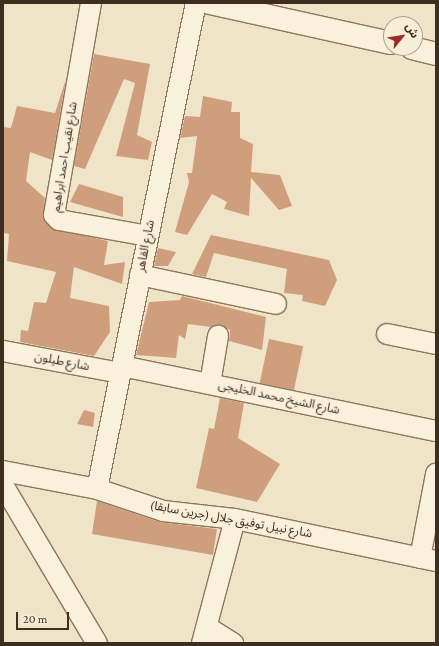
<!DOCTYPE html>
<meta charset="utf-8">
<style>
body{margin:0}
#map{position:relative;width:439px;height:646px;overflow:hidden;background:#f0e4c8;font-family:"Crimson Pro","Noto Sans Arabic",serif}
div>[style]{position:absolute}
[style*='--x']{left:calc(var(--x)*1px);top:calc(var(--y)*1px);width:calc(var(--w)*1px);rotate:calc(var(--a)*1deg)}
.building>*{inset:0;background:#cf9f7d;transform-origin:0 0}
.roads{filter:drop-shadow(1px 0 #8d765c) drop-shadow(-1px 0 #8d765c) drop-shadow(0 1px #8d765c) drop-shadow(0 -1px #8d765c)}
.minor>*{height:20px;margin:-10px;padding:0 10px;transform-origin:10px;border-radius:10px;background:#faf1dc}
.tertiary>*{height:22px;margin:-11px;padding:0 11px;transform-origin:11px;border-radius:11px;background:#faf1dc}
span{translate:-50% -50%;white-space:nowrap;text-align:center;line-height:1.15;-webkit-text-stroke:3.5px #f7eed8;paint-order:stroke}
.street-label{font-size:12px;color:#3d2e20}
.frame{position:absolute;inset:0;border:4px solid #3d2e20;pointer-events:none}
.north{position:absolute;left:383px;top:16px;width:40px;height:40px;box-sizing:border-box;background:#f7eed8;border:1px solid #ada18e;border-radius:50%;rotate:60deg;font-size:11px;font-weight:700;line-height:16px;text-align:center;color:#3d2e20}
.north::after{content:'';display:block;margin:auto;width:14px;height:18px;background:#9e2a2b;clip-path:polygon(50% 0,100% 100%,50% 72%,0 100%)}
.scale{position:absolute;left:16px;top:612px;width:53px;height:18px;box-sizing:border-box;border:2px solid #3d2e20;border-top:0;padding-left:5px;font-size:12px;line-height:14px;white-space:nowrap;color:#3d2e20;-webkit-text-stroke:3px #f7eed8;paint-order:stroke}
</style>
<div id="map">
<div class="building">
<i style="clip-path:polygon(94px 54px,150px 64px,137px 135px,152px 142px,148px 160px,116px 156px,135px 83px,124px 79px,85px 169px,74px 166px)"></i>
<i style="clip-path:polygon(66px 79px,52px 160px,30px 152px,26px 181px,45px 198px,43px 218px,51px 228px,108px 241px,104px 265px,125px 262px,122px 284px,74px 267px,70px 298px,109px 306px,110px 332px,94px 356px,20px 342px,21px 330px,28px 331px,34px 302px,46px 303px,56px 272px,7px 261px,9px 234px,3px 233px,3px 127px,11px 128px,17px 106px,55px 113px)"></i>
<i style="clip-path:polygon(203px 96px,232px 102px,231px 112px,240px 112px,240px 138px,253px 144px,251px 172px,280px 175px,292px 206px,279px 210px,251px 178px,249px 216px,224px 209px,227px 202px,212px 194px,187px 235px,175px 232px,189px 182px,187px 173px,192px 173px,197px 136px,180px 138px,185px 116px,200px 117px)"></i>
<i style="clip-path:polygon(79px 184px,123px 197px,123px 217px,70px 202px)"></i>
<i style="clip-path:polygon(211px 235px,329px 260px,337px 280px,325px 306px,302px 301px,303px 295px,284px 293px,287px 269px,214px 253px,206px 277px,192px 274px)"></i>
<i style="clip-path:polygon(158px 248px,176px 252px,168px 266px,154px 266px)"></i>
<i style="clip-path:polygon(182px 296px,266px 317px,262px 350px,229px 341px,230px 330px,220px 325px,211px 327px,188px 324px,185px 339px,179px 335px,176px 358px,136px 355px,149px 302px,180px 300px)"></i>
<i style="left:269px;top:339px;width:35px;height:45px;rotate:12deg"></i>
<i style="clip-path:polygon(220px 398px,244px 403px,238px 438px,280px 464px,257px 502px,196px 488px,209px 428px,214px 429px)"></i>
<i style="clip-path:polygon(84px 410px,95px 413px,93px 427px,77px 424px)"></i>
<i style="clip-path:polygon(97px 501px,160px 522px,217px 529px,213px 555px,92px 534px)"></i>
</div>
<div class="roads">
<div class="minor">
<i style="--x:91;--y:3;--w:215;--a:99.9"></i>
<i style="--x:54;--y:215;--w:7;--a:45"></i>
<i style="--x:59;--y:220;--w:90;--a:10.2"></i>
<i style="--x:140;--y:275;--w:139;--a:12"></i>
<i style="--x:387;--y:334;--w:50;--a:11.5"></i>
<i style="--x:3;--y:351;--w:119;--a:10.6"></i>
<i style="--x:122;--y:366;--w:321;--a:11.7"></i>
<i style="--x:210;--y:384;--w:49;--a:-80.5"></i>
<i style="--x:3;--y:471;--w:96;--a:10.8"></i>
<i style="--x:97;--y:489;--w:70;--a:18.4"></i>
<i style="--x:163;--y:511;--w:72;--a:6.3"></i>
<i style="--x:235;--y:519;--w:205;--a:11.8"></i>
<i style="--x:3;--y:485;--w:184;--a:59.3"></i>
<i style="--x:97;--y:489;--w:496;--a:-78.5"></i>
<i style="--x:420;--y:558;--w:86;--a:-79.2"></i>
<i style="--x:207;--y:627;--w:31;--a:32"></i>
<i style="--x:202;--y:643;--w:128;--a:-75.1"></i>
</div>
<div class="tertiary">
<i style="--x:210;--y:3;--w:185;--a:12.5"></i>
<i style="--x:412;--y:48;--w:25;--a:14"></i>
</div>
</div>
<div class="street-label">
<span style="left:65px;top:157px;rotate:-81deg">شارع نقيب احمد ابراهيم</span>
<span style="left:146px;top:246px;rotate:-79deg">شارع القاهر</span>
<span style="left:62px;top:362px;rotate:11deg">شارع طيلون</span>
<span style="left:279px;top:398px;rotate:12deg">شارع الشيخ محمد الخليجى</span>
<span style="left:231px;top:520px;rotate:10deg">شارع نبيل توفيق جلال (جرين سابقا)</span>
</div>
<div class="frame"></div>
<div class="north">ش</div>
<div class="scale">20 m</div>
</div>
